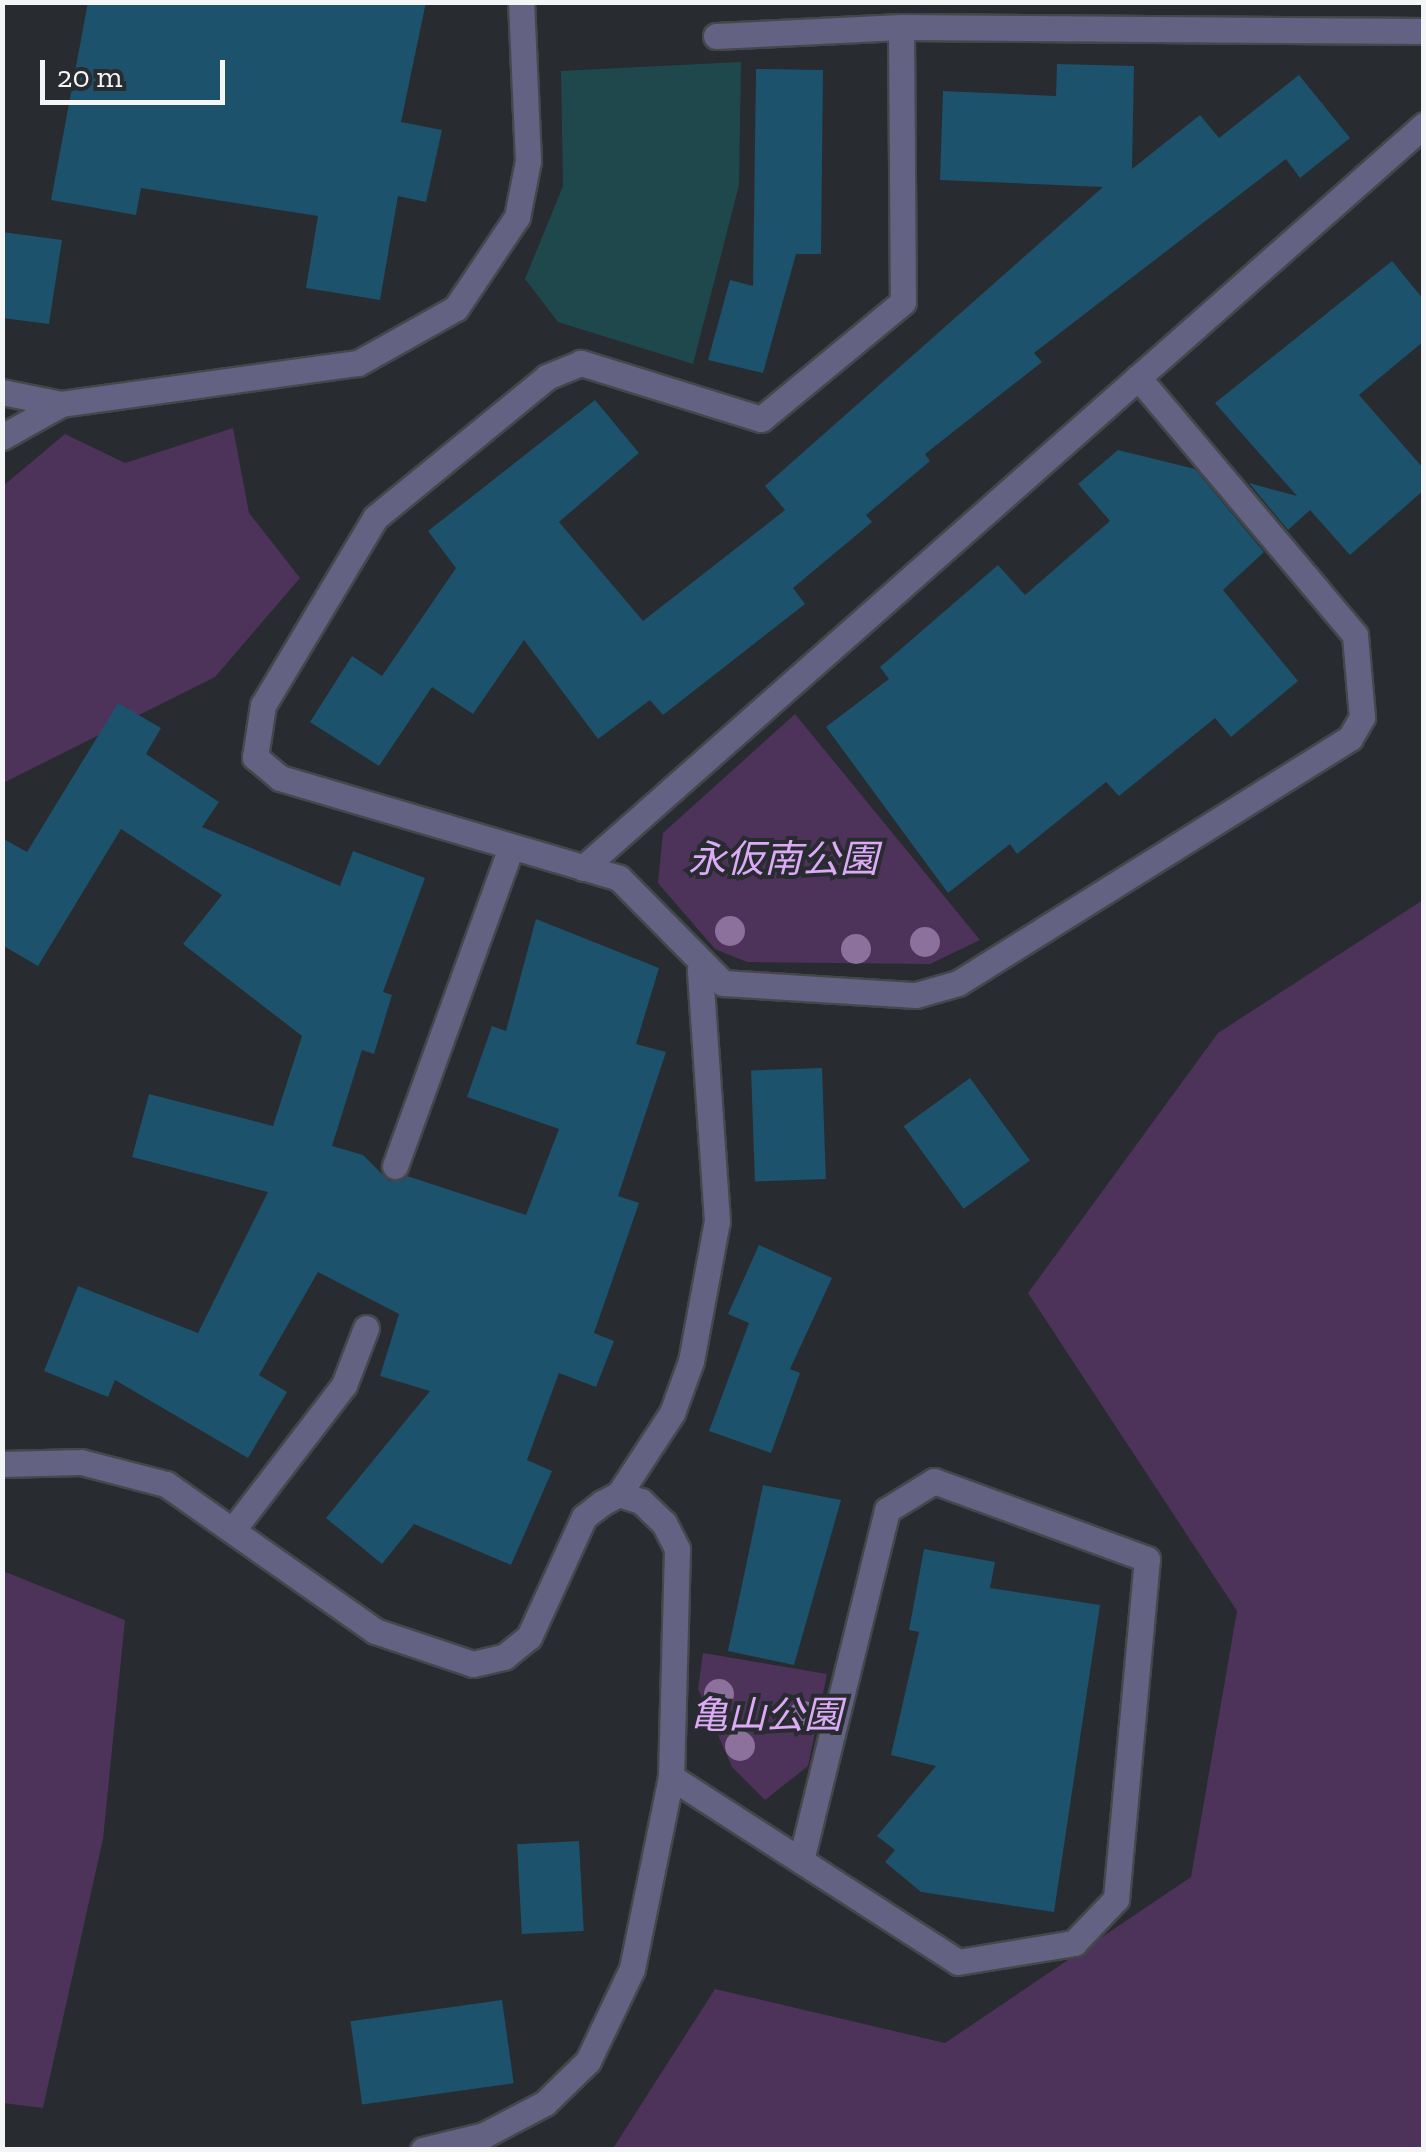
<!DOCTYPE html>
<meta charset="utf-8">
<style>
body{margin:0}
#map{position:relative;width:1426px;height:2152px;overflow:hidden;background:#282b2f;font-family:"Zilla Slab","Noto Sans JP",serif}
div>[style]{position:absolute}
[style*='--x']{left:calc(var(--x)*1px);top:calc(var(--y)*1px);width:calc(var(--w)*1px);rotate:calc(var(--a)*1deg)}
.green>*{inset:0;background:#4d335a}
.water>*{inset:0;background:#1f484d}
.building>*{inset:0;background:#1c526b;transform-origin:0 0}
.roads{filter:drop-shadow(2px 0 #44474b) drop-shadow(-2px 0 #44474b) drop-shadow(0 2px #44474b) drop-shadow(0 -2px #44474b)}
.minor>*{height:25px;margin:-12.5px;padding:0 12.5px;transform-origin:12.5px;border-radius:12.5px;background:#636283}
.trees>*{width:30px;height:30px;margin:-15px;border-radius:50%;background:#8b719c}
span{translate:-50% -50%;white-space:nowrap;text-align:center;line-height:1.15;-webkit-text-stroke:8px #282b2f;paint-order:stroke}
.park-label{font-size:38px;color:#dcaaf6;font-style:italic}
.frame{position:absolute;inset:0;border:5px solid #f3f5f7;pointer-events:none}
.scale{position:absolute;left:40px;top:60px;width:185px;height:45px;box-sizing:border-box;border:5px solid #f3f5f7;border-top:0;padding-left:12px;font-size:30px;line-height:35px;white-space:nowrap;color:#f3f5f7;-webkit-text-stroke:8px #282b2f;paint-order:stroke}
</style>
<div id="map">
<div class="green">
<i style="clip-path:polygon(233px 428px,249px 513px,300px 578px,215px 677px,3px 783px,3px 486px,65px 434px,125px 463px)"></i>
<i style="clip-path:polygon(795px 714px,980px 940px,930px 964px,747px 962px,715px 949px,658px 883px,663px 833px)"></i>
<i style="clip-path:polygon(1423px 900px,1423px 2149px,612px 2150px,715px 1989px,945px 2043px,1191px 1877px,1237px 1611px,1028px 1293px,1218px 1033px)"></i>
<i style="clip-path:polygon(3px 1571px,125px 1620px,103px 1839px,43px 2108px,3px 2103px)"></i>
<i style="clip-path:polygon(703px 1653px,827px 1674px,808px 1766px,765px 1800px,732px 1767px,698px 1689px)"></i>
</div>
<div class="water">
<i style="clip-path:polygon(741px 62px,739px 185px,693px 364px,558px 322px,525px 279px,563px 186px,561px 71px)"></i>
</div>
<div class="building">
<i style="clip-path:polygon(88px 2px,426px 2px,401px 122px,442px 130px,426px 202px,398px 196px,380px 300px,306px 288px,318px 216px,141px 188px,136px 215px,51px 200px)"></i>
<i style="clip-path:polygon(1057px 64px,1134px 66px,1132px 169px,1200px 115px,1219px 138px,1299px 75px,1350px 138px,1300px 178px,1286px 159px,1034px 353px,1042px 362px,925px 454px,930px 461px,866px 515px,872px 522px,793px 588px,805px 604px,663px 715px,650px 700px,598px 739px,524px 640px,473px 714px,432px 687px,379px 766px,310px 722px,352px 656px,382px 676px,456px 568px,428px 531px,595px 400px,639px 453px,559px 522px,643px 621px,785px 510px,765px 486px,1103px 187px,940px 180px,943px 91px,1056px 96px)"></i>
<i style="clip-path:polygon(756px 69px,823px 70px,821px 254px,796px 254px,763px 373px,708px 360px,730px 280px,753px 286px)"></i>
<i style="clip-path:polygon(2px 232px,62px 240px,49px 324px,2px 318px)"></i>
<i style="clip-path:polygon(1392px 261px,1424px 300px,1424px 341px,1359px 395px,1424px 469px,1424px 490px,1350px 555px,1310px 510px,1288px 530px,1249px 483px,1297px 496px,1215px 403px)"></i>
<i style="clip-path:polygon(1118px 450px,1195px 469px,1264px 552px,1223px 590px,1298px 681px,1231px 737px,1215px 718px,1119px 796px,1106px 782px,1017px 854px,1010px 844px,948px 893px,826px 727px,889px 679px,880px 667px,998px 565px,1025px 595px,1110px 521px,1078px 484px)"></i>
<i style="clip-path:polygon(118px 703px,161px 728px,146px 754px,219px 802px,202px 827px,340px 886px,353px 851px,425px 878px,383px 992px,392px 995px,374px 1054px,362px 1050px,332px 1146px,363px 1155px,389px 1181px,407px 1176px,526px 1215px,559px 1129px,467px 1097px,492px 1026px,506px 1031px,536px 919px,659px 968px,636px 1044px,666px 1052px,618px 1196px,639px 1203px,594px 1333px,614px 1341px,596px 1387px,559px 1373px,527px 1460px,552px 1471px,511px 1565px,414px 1524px,382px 1564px,326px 1518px,430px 1391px,380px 1376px,399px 1314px,318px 1272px,259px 1375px,287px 1392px,248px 1458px,115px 1380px,108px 1397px,44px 1371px,78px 1286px,198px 1333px,268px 1192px,132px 1157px,149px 1094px,273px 1126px,302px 1036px,183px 944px,222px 895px,121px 829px,38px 966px,2px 945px,2px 838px,27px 852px)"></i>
<i style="left:822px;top:1068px;width:111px;height:71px;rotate:88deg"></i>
<i style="left:970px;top:1078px;width:102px;height:82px;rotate:54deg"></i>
<i style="clip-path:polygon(759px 1245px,832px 1278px,790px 1369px,800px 1373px,771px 1453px,709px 1431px,749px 1323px,728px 1314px)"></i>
<i style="clip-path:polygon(763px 1485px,841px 1500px,794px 1665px,728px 1651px)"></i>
<i style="clip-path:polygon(924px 1549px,995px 1562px,990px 1588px,1100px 1605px,1054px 1912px,921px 1892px,885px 1862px,895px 1850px,877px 1836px,936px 1766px,891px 1755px,919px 1632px,909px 1630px)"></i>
<i style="left:579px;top:1841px;width:90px;height:62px;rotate:87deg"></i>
<i style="left:502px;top:2000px;width:84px;height:153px;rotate:82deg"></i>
</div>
<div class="roads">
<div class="minor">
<i style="--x:901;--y:27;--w:275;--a:89.6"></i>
<i style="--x:903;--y:302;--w:184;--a:140.5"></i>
<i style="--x:761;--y:419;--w:189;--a:-162.7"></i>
<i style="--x:581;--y:363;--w:37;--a:158"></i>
<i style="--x:547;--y:377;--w:222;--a:140.7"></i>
<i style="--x:375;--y:518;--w:218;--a:120.9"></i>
<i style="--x:263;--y:705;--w:53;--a:98.7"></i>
<i style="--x:255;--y:757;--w:33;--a:40"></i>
<i style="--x:280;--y:778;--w:353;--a:16.4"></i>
<i style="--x:619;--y:878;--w:148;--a:45.3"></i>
<i style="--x:723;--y:983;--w:193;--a:3.6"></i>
<i style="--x:916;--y:995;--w:44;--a:-15.9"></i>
<i style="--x:958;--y:983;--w:462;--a:-32"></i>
<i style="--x:1350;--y:738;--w:24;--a:-60"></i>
<i style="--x:1362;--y:717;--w:82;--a:-94.9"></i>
<i style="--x:1355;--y:635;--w:337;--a:-130.1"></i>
<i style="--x:716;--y:36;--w:185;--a:-2.8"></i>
<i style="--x:901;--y:27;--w:523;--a:0.44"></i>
<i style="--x:2;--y:392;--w:60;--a:11.5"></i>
<i style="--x:2;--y:437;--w:68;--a:-29.2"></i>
<i style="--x:61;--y:404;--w:300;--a:-7.9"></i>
<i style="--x:358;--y:363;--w:112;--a:-29.3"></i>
<i style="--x:456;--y:308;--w:110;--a:-56.2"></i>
<i style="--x:517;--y:217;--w:57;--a:-78.9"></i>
<i style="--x:528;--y:161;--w:159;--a:-92.5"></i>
<i style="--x:583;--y:868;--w:1122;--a:-41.46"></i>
<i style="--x:395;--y:1166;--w:339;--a:-70"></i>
<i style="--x:2;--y:1464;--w:79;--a:-1.5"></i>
<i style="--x:81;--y:1462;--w:88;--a:14.5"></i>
<i style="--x:166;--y:1484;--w:256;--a:35.1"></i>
<i style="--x:375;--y:1631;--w:103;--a:18.6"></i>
<i style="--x:473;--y:1664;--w:32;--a:-13"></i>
<i style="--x:504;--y:1657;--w:32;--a:-39"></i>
<i style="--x:529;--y:1637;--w:132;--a:-65.4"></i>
<i style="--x:584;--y:1517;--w:23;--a:-38"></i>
<i style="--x:602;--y:1503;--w:19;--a:-28"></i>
<i style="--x:619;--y:1494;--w:23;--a:18"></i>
<i style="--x:641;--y:1501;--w:32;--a:44"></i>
<i style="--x:664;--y:1523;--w:29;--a:63"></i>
<i style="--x:677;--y:1549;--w:228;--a:91.5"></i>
<i style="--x:671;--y:1777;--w:196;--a:101.5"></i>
<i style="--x:632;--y:1969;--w:102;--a:115.6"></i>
<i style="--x:588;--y:2061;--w:60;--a:135.7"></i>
<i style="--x:545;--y:2103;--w:69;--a:152.3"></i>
<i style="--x:484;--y:2135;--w:63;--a:166.2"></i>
<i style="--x:619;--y:1494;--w:97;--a:-56.8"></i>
<i style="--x:672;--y:1413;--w:55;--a:-69.9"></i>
<i style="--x:691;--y:1361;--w:142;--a:-79.5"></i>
<i style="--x:717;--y:1221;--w:252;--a:-93.9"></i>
<i style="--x:235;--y:1527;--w:179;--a:-52.5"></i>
<i style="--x:344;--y:1385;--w:61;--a:-68.9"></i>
<i style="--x:671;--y:1777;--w:341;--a:32.8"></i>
<i style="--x:958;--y:1962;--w:118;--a:-9.3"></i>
<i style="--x:1074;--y:1943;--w:61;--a:-46.3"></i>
<i style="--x:1116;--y:1899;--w:341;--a:-84.8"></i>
<i style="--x:1147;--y:1559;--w:227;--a:-159.9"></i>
<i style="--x:934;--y:1481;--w:55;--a:148.3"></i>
<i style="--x:887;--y:1510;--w:361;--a:103.8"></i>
</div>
</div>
<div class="trees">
<i style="left:730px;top:931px"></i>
<i style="left:925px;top:942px"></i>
<i style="left:856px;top:949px"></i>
<i style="left:719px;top:1694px"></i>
<i style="left:803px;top:1716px"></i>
<i style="left:740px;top:1746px"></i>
</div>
<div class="park-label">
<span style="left:783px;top:860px">永仮南公園</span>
<span style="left:766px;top:1716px">亀山公園</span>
</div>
<div class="frame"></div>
<div class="scale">20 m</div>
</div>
